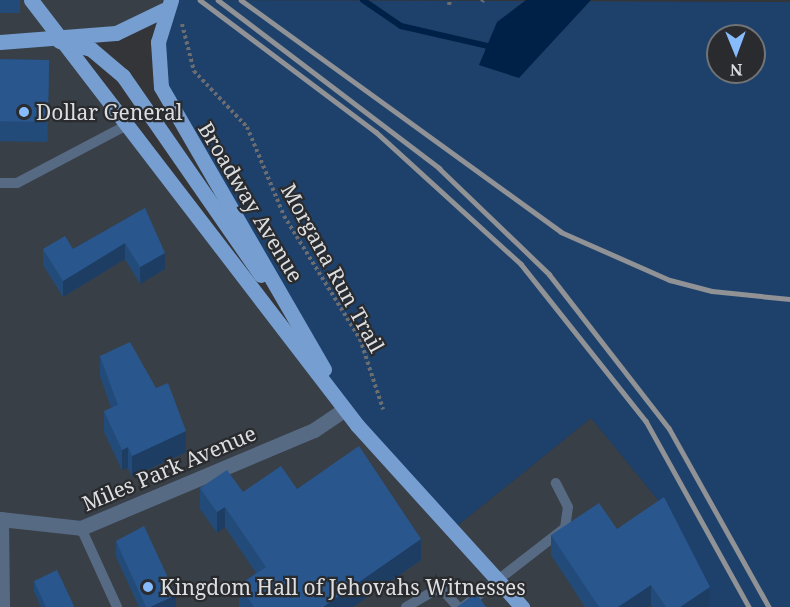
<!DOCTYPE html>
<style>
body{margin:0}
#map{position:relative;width:790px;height:607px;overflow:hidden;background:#333539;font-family:"Noto Serif",serif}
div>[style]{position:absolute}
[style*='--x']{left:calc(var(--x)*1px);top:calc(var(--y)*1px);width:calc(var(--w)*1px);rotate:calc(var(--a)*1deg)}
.built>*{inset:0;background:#383f47}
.green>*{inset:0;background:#1e416b}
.water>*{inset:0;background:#002147}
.stream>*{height:6px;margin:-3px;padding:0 3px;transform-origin:3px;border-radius:3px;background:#002147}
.path>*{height:4px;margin-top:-2px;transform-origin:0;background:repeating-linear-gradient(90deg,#6b6d71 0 3px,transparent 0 6px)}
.lane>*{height:10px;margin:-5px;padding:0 5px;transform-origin:5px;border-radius:5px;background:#576a83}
.street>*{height:15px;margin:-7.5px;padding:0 7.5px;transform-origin:7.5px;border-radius:7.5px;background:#576a83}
.primary>*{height:15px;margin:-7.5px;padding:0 7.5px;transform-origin:7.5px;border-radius:7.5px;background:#769ed0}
.rail>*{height:4.5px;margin:-2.25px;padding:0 2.25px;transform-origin:2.25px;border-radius:2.25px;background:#909295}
.wall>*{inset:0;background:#234b79;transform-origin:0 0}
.shaded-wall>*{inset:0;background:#1d3d63}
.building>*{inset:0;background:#29578d;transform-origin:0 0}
.dots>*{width:16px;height:16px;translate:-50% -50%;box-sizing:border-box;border:3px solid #292b2e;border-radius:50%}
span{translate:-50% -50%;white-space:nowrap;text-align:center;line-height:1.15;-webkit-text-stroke:4.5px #292b2e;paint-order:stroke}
.poi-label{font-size:21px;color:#dcdee0}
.left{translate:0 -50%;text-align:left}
.street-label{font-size:21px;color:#dcdee0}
.north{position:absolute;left:706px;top:24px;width:60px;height:60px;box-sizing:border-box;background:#292b2e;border:2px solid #717375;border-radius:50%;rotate:179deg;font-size:16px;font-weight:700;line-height:24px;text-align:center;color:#dcdee0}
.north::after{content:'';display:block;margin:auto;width:21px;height:27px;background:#87bbfb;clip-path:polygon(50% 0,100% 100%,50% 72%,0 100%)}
</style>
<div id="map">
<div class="built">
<i style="clip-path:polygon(0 0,171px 0,142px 24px,60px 41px,452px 530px,591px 418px,658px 500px,709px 607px,0 607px)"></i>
</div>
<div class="green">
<i style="clip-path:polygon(evenodd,171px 0,790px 2px,790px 607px,709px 607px,658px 500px,591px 418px,452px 530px,345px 409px,158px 71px,171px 0,718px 36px,754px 36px,754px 72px,718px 72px,718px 36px)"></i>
</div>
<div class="water">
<i style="clip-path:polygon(526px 0,591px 0,519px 78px,479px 65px,497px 22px)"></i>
</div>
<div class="stream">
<i style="--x:363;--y:0;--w:46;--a:34.4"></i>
<i style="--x:401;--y:26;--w:93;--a:13"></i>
</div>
<div class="path">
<i style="--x:482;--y:2;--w:2;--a:-63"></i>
<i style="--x:449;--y:5;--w:5;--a:-79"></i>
<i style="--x:182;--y:24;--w:49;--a:75.7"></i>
<i style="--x:194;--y:71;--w:77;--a:46.6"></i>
<i style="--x:247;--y:127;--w:96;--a:67.4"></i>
<i style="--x:284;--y:216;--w:145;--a:58.3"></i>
<i style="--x:360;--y:339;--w:74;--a:71.8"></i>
</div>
<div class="lane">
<i style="--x:0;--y:183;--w:17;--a:0"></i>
<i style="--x:17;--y:183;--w:122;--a:-27.8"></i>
<i style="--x:81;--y:528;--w:87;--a:65.5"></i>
<i style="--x:406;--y:607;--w:39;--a:-30"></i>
<i style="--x:440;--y:587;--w:27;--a:48"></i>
<i style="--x:463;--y:607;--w:129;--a:-37.8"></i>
<i style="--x:565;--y:528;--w:21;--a:-82"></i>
<i style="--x:568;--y:507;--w:27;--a:-117"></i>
</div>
<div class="street">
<i style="--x:0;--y:519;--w:81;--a:6.3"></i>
<i style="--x:81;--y:528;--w:253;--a:-22.8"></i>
<i style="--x:314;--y:430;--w:37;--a:-34"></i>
<i style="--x:1;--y:519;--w:88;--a:89.3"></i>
</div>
<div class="primary">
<i style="--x:31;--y:0;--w:536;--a:52.51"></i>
<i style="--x:357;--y:425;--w:246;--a:47.8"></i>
<i style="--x:171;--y:0;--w:44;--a:107.2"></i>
<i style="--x:158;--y:42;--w:45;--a:86.2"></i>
<i style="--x:161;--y:87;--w:326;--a:60"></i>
<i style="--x:59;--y:41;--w:33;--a:14"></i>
<i style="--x:91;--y:49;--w:42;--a:40.2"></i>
<i style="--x:123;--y:76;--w:242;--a:55.3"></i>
<i style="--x:0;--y:42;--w:116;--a:-4.4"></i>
<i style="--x:116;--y:33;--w:53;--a:-25.6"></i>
</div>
<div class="rail">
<i style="--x:200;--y:0;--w:220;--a:36.9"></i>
<i style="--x:376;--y:132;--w:196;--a:42.3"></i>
<i style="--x:521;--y:264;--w:201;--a:51.5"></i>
<i style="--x:646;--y:421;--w:213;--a:61"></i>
<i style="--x:218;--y:0;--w:278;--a:37.2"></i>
<i style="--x:439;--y:168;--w:153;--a:43.9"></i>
<i style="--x:549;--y:274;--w:195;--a:52.1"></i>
<i style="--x:669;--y:428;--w:205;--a:60.8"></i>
<i style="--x:241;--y:0;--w:395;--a:35.9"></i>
<i style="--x:561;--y:232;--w:119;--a:23.8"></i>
<i style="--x:670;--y:280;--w:43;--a:14.7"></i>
<i style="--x:712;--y:291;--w:78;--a:5.9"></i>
</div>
<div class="wall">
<i style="left:0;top:0;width:20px;height:13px"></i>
<i style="left:49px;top:60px;width:82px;height:49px;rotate:91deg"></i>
<i style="clip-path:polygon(145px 208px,165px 269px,140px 284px,125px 259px,63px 297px,43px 265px,43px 249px,73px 249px)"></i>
<i style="clip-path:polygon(100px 356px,156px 388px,186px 452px,132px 477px,128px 468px,122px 470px,104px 432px,104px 411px,111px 408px,100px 376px)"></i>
<i style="clip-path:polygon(200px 488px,243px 492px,297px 489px,421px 560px,353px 607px,239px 607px,239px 585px,256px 573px,225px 527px,217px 533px,200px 509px)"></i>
<i style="clip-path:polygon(617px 529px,710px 607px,653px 607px,651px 605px,648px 607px,585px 607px,551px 555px,551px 535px)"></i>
<i style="clip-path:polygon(116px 541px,176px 607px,139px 607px,116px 557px)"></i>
<i style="clip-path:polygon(34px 581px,74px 607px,41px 607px,34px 592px)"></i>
</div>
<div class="shaded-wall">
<i style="clip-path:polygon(125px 243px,125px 259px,63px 297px,63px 281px)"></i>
<i style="clip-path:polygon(165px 253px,165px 269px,140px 284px,140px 267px)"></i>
<i style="clip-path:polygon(186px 431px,186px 452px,132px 477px,132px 456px)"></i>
<i style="clip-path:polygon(128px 447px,128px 468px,122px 470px,122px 450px)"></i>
<i style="clip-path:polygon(225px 507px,225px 527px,217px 533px,217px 512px)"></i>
<i style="clip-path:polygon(421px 539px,421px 560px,353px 607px,323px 607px)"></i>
<i style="clip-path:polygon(651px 585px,651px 605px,648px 607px,618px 607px)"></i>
<i style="clip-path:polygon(710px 587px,709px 607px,680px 607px)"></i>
<i style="clip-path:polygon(176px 595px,176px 607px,150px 607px)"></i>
</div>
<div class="building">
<i style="left:49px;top:60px;width:62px;height:49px;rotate:91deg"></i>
<i style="clip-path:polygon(145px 208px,165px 253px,140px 267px,125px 243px,63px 281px,43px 249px,65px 236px,73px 249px)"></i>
<i style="clip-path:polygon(130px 342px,156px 388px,168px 383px,186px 431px,132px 456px,128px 447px,122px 450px,104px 411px,118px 405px,100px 356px)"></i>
<i style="clip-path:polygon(359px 446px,421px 539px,323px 607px,254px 607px,239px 585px,266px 567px,225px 507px,217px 512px,200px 488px,227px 470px,243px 492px,281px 466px,297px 489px)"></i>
<i style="clip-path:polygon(664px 497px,710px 587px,680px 607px,666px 607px,651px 585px,618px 607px,599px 607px,551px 535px,599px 503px,617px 529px)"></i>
<i style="clip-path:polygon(144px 526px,176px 595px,150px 607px,146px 607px,116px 541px)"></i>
<i style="clip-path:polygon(57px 570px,74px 606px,73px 607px,46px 607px,34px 581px)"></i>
<i style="clip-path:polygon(476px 593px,486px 607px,457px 607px)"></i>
</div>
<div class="dots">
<i style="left:24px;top:112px;background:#87bbfb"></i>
<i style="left:148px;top:587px;background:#87bbfb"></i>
</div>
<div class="poi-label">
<span class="left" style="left:36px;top:112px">Dollar General</span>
<span class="left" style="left:160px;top:587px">Kingdom Hall of Jehovahs Witnesses</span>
</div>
<div class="street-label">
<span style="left:251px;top:202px;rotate:59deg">Broadway Avenue</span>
<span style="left:333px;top:268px;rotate:61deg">Morgana Run Trail</span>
<span style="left:169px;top:468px;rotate:-23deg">Miles Park Avenue</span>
</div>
<div class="north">N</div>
</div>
